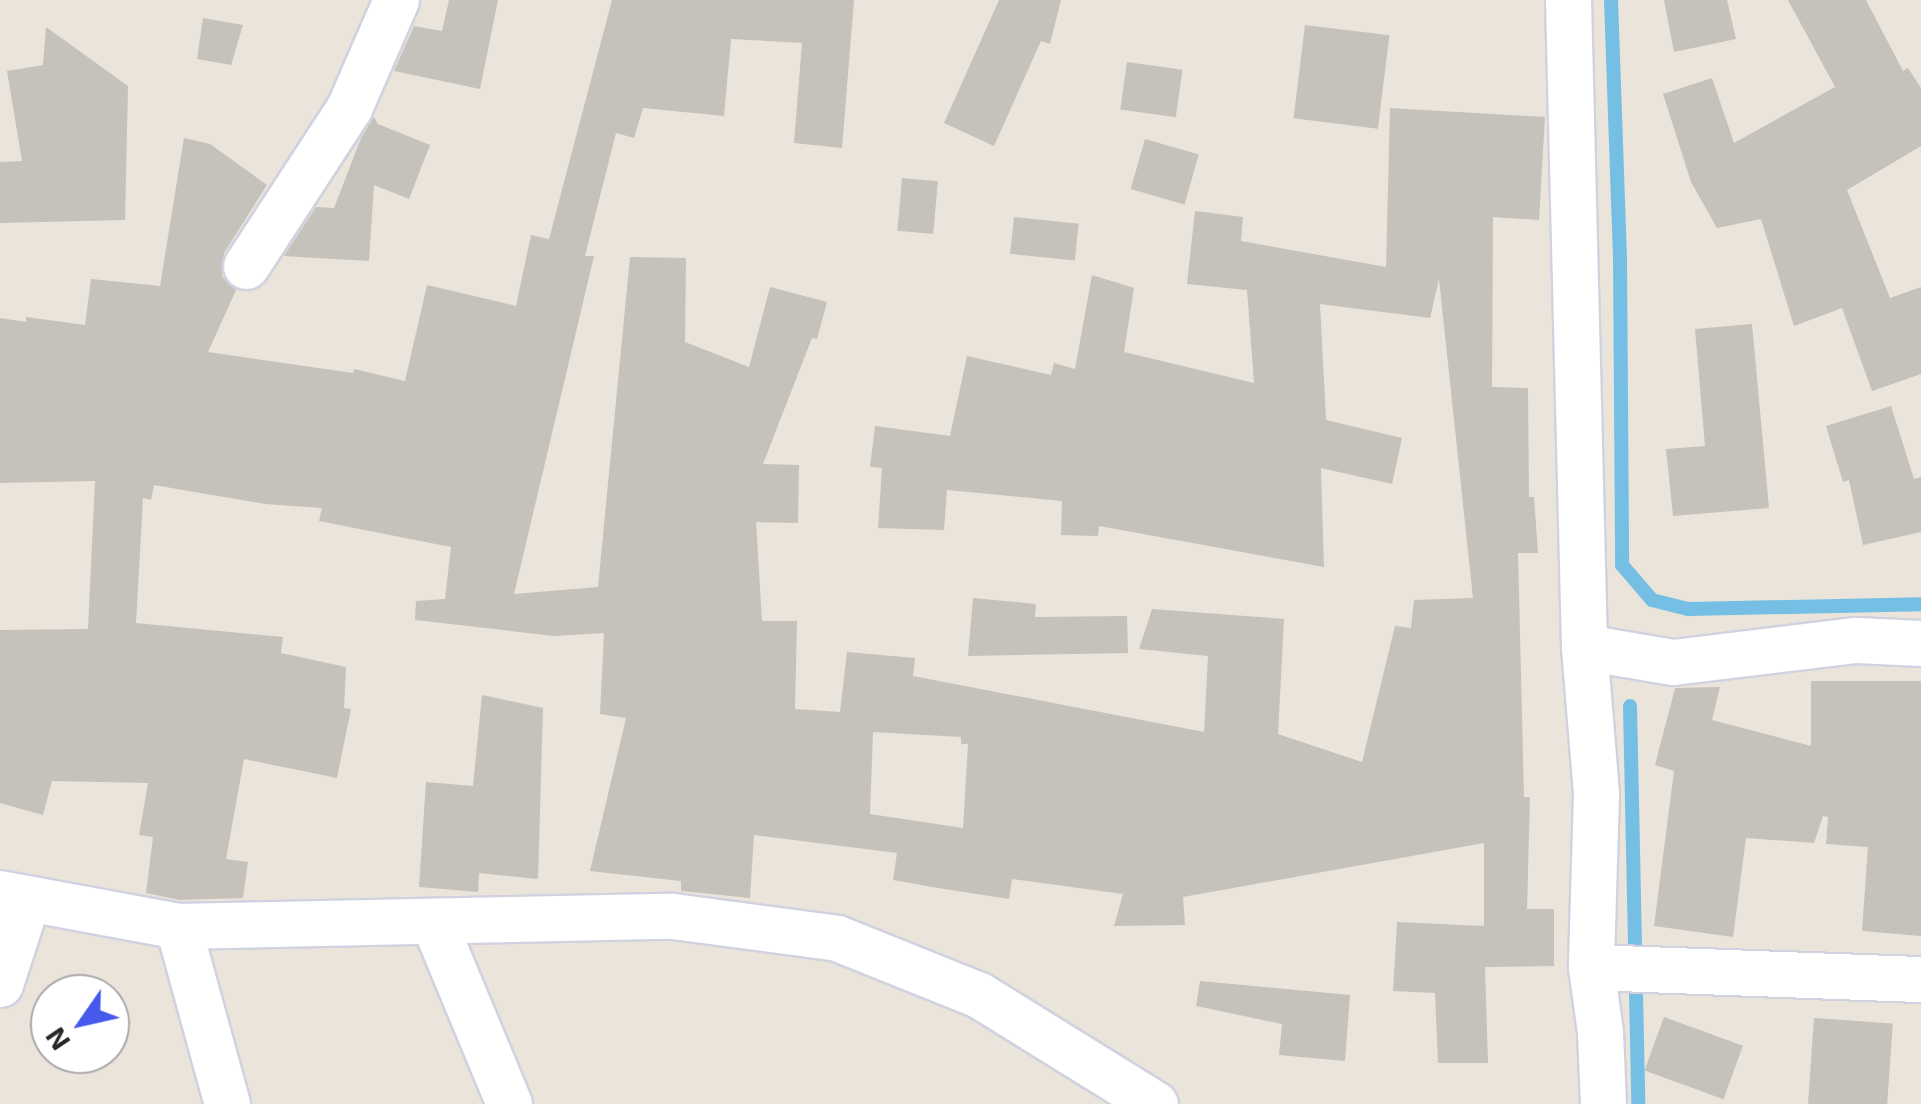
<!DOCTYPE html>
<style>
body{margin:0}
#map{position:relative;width:1921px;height:1104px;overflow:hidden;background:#eae4db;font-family:"Exo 2",sans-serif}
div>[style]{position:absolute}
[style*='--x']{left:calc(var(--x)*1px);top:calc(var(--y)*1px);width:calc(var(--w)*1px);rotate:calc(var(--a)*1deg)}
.stream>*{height:14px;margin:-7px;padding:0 7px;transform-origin:7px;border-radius:7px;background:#75bfe4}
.building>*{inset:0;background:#c5c1bb;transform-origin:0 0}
.roads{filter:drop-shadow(2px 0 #d0d2e0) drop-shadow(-2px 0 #d0d2e0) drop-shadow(0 2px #d0d2e0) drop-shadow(0 -2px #d0d2e0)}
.minor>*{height:45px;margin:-22.5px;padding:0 22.5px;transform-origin:22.5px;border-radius:22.5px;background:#fff}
span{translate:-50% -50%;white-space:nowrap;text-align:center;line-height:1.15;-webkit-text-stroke:8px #fff;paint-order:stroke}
.north{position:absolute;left:30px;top:974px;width:100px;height:100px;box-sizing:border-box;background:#fff;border:2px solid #a9a9a9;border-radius:50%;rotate:236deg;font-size:28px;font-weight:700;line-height:40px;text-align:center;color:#282828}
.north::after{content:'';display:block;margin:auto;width:35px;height:45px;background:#4659eb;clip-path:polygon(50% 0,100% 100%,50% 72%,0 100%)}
</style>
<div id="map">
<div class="stream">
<i style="--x:1611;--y:0;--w:257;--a:88"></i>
<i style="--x:1620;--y:257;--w:308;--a:89.6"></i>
<i style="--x:1622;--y:565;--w:46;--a:49.4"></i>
<i style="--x:1652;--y:600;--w:38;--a:14"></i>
<i style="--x:1689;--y:609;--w:232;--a:-1.2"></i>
<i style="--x:1630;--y:706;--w:398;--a:88.8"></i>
</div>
<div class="building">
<i style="clip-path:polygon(449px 0,498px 0,480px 89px,394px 71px,414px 26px,442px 31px)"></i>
<i style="clip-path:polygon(evenodd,612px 0,854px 0,842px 148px,794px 143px,802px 43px,731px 39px,724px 116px,643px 108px,634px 138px,616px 133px,585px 256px,594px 256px,514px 594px,598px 587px,630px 257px,686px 258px,685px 342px,749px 367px,770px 287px,827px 302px,817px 339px,812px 338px,763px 464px,799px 465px,798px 523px,756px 522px,762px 621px,797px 621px,795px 709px,840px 712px,847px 652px,915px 658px,913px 676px,1204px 732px,1208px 656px,1139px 649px,1152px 609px,1284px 619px,1278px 734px,1362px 762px,1395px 626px,1411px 628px,1414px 600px,1473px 598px,1439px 279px,1430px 318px,1320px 304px,1326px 420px,1402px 438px,1392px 484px,1321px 468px,1324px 567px,1099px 526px,1098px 536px,1061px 535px,1062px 501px,947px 490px,944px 530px,878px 528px,882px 468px,870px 467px,875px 426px,950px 436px,967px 356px,1051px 375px,1054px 363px,1075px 369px,1092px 275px,1134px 288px,1124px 352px,1254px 383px,1247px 290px,1187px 284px,1195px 211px,1243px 217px,1241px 241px,1386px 267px,1390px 108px,1545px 117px,1539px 220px,1493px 217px,1492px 387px,1528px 388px,1529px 497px,1534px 497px,1538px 553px,1518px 553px,1524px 797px,1530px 797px,1527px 909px,1554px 909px,1554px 966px,1485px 967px,1488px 1063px,1438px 1063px,1435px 993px,1393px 991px,1397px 922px,1484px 926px,1484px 843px,1183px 897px,1185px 925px,1114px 926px,1123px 894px,1012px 879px,1009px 899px,938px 888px,893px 880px,897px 853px,754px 835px,750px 898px,681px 891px,681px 881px,590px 871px,626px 718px,600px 714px,604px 633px,555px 636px,415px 620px,416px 601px,445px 599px,451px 547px,319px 521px,322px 508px,265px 504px,154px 485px,151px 500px,143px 498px,136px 623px,283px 637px,281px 653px,346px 667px,344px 708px,351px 709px,337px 778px,244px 759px,226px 859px,248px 862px,243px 898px,180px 900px,146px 893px,153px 837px,139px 835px,148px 783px,52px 781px,43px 815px,0 803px,0 630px,88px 629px,95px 481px,0 483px,0 318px,26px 322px,26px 317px,85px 325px,91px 279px,160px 286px,184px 138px,210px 144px,267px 185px,224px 253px,222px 277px,236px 290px,208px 352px,353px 373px,354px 369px,405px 381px,427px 285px,516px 306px,531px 235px,549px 239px,612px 0,873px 732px,961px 737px,961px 744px,968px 744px,963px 828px,870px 814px,873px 732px)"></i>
<i style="clip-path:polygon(999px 0,1061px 0,1050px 44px,1041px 41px,994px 146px,944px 123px)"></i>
<i style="clip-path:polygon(1664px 0,1727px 0,1736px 39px,1674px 52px)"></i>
<i style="clip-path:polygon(1788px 0,1866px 0,1903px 71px,1908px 68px,1921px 88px,1921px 146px,1847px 190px,1890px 298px,1921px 287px,1921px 374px,1872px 391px,1842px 308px,1794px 326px,1761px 219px,1717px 228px,1691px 182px,1663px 94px,1712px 78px,1734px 143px,1835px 87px)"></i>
<i style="clip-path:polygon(203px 18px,243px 25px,231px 65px,197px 59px)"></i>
<i style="left:1305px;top:25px;width:85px;height:94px;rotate:7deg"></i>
<i style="clip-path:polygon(46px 27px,128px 86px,125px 220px,0 223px,0 162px,22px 161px,7px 71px,43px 65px)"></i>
<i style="left:1127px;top:62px;width:56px;height:48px;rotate:8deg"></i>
<i style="clip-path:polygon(374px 117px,378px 124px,430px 145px,409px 199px,374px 185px,369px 261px,284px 256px,316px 207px,334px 208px,361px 138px)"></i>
<i style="left:1145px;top:139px;width:56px;height:52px;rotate:16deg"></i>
<i style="left:902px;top:178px;width:36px;height:53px;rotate:5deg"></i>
<i style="left:1014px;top:217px;width:65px;height:37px;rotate:6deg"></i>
<i style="clip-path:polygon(1752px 324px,1769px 508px,1673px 516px,1666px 449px,1705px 446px,1695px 329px)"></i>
<i style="clip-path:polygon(1891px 406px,1914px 479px,1921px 477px,1921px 532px,1863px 545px,1849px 480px,1843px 482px,1826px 426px)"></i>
<i style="clip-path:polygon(973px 598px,1036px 604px,1035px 617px,1127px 616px,1128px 653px,968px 656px)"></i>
<i style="clip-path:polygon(1811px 681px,1921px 681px,1921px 936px,1862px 931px,1868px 847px,1826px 844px,1828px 817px,1823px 816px,1814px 843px,1746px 838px,1733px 937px,1654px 926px,1674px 771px,1655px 765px,1675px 688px,1720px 687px,1712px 720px,1811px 746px)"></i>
<i style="clip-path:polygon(482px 695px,543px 708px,538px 879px,479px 873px,478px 892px,419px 887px,426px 782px,473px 786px)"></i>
<i style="clip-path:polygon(1200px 981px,1350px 995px,1345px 1061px,1279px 1055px,1282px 1024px,1196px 1006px)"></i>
<i style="left:1664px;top:1017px;width:84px;height:57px;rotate:20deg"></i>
<i style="left:1814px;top:1018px;width:79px;height:86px;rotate:4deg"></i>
</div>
<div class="roads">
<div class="minor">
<i style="--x:1568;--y:0;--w:647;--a:88.58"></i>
<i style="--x:1584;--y:647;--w:147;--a:85.3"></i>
<i style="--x:1596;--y:794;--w:173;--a:91.7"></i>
<i style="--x:1591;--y:967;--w:66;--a:82.1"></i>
<i style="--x:1600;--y:1032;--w:72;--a:87.6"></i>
<i style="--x:246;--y:266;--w:189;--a:-56.9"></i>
<i style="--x:349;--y:108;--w:118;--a:-66.5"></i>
<i style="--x:1584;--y:647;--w:90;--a:9.6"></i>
<i style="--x:1673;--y:662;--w:184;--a:-6.9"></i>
<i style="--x:1856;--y:640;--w:65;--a:2.6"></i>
<i style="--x:0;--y:893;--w:181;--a:10.5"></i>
<i style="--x:178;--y:926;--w:495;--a:-1.2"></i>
<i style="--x:673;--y:916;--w:165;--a:7.6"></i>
<i style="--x:837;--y:938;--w:153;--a:21.9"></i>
<i style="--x:979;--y:995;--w:207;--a:31.8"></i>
<i style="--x:433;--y:921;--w:198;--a:67.4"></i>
<i style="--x:178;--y:926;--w:185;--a:74.6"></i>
<i style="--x:1591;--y:967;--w:330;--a:2.1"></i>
<i style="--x:0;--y:984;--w:90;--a:-72"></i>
</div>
</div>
<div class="north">N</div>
</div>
